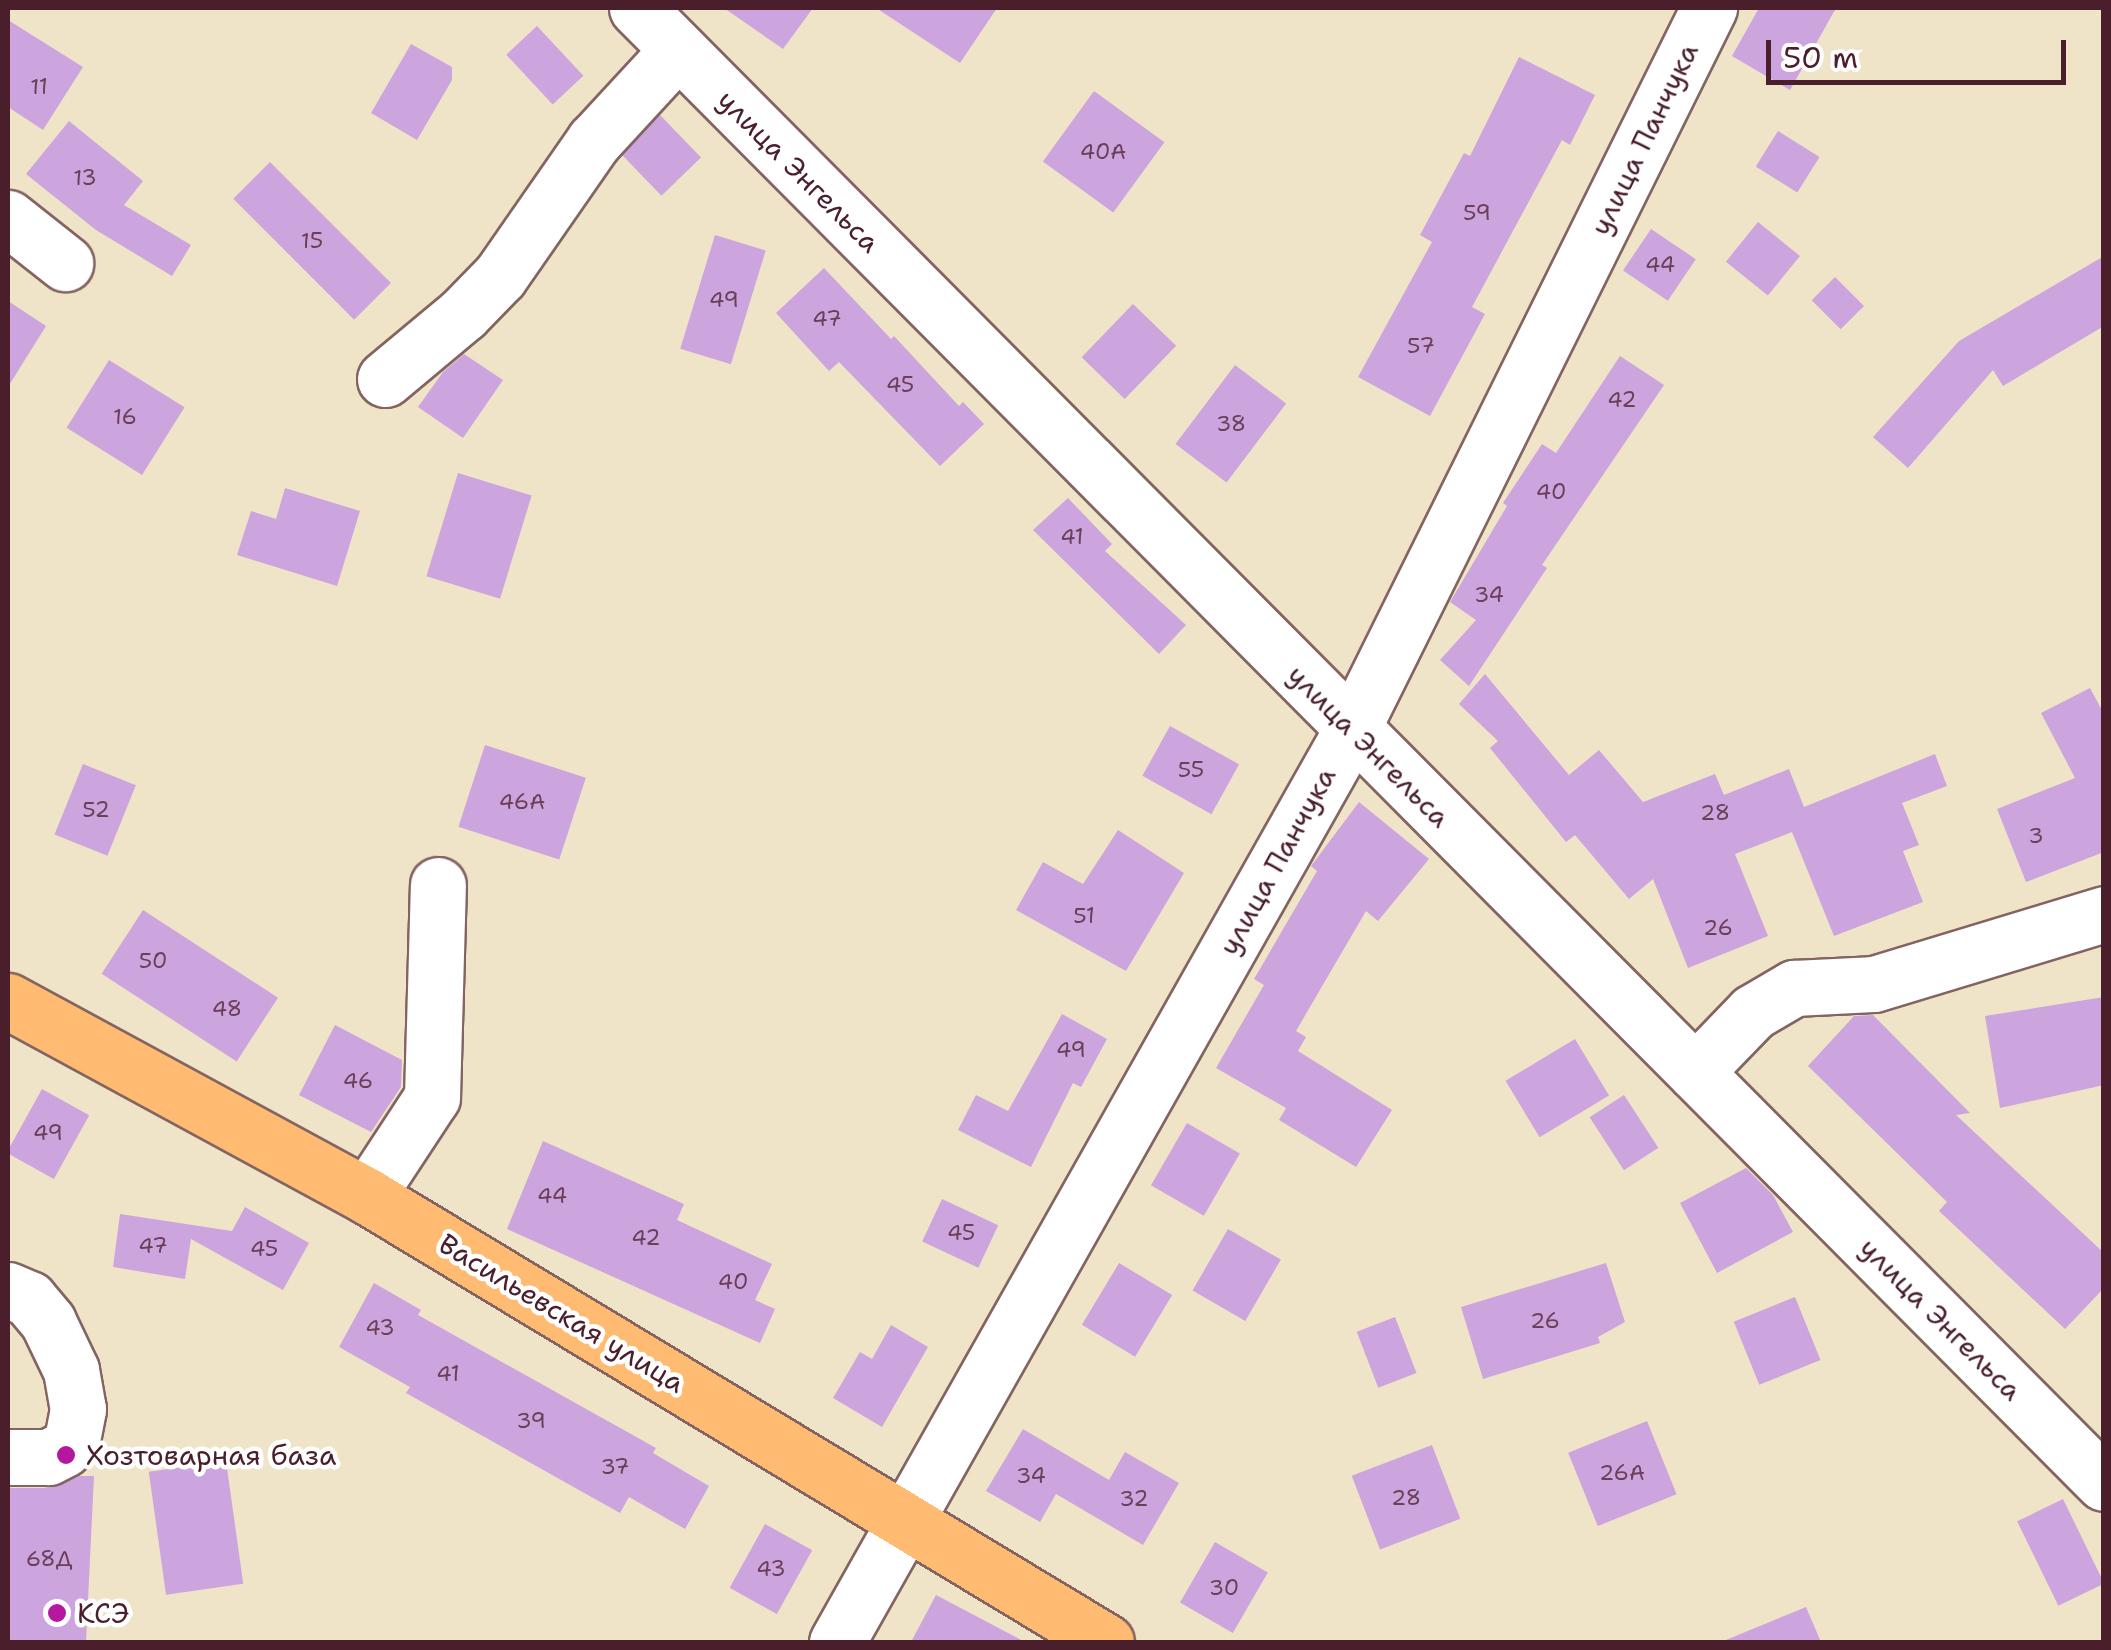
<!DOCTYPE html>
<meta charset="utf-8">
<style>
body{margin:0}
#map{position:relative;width:2111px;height:1650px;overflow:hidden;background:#efe4c7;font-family:"Shantell Sans",sans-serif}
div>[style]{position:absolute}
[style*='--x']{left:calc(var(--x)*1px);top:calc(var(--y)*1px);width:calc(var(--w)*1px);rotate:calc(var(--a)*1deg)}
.building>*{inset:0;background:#cca5de;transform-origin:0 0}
.roads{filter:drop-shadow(2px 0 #846462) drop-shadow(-2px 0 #846462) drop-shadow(0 2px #846462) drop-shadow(0 -2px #846462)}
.minor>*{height:55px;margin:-27.5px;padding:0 27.5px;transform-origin:27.5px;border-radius:27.5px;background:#fff}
.major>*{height:55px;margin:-27.5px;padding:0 27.5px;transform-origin:27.5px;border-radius:27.5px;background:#ffbb71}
.dots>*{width:28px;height:28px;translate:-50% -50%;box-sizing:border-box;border:5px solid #fff;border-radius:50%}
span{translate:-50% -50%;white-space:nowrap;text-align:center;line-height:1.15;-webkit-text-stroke:9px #fff;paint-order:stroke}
.number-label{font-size:22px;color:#6a4058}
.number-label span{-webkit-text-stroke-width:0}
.street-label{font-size:28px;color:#4a1f2b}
.poi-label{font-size:28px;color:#4a1f2b}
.left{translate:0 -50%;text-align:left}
.frame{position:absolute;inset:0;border:10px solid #4a1f2b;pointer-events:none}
.scale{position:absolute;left:1766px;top:40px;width:300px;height:45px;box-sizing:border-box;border:5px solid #4a1f2b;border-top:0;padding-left:12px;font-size:30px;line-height:35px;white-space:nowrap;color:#4a1f2b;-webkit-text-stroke:8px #fff;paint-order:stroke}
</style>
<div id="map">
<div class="building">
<i style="clip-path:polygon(724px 8px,813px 8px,783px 49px)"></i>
<i style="clip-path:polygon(876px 8px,997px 8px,960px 63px)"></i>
<i style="clip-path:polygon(1759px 8px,1836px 8px,1790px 90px,1732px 56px)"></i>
<i style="clip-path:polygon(8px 20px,83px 67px,43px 130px,8px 107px)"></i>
<i style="left:537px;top:26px;width:68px;height:42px;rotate:47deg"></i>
<i style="clip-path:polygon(411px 44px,452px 67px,452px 80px,417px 140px,371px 113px)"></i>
<i style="clip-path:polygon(1519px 57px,1595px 95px,1570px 145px,1562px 140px,1472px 307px,1485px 314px,1430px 416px,1358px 377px,1432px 242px,1420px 235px,1464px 153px,1470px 156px)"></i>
<i style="left:1094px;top:91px;width:87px;height:87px;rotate:36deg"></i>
<i style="left:660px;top:115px;width:59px;height:55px;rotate:46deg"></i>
<i style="clip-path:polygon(69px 121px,143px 181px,124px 205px,191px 245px,172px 276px,96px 230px,26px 174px)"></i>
<i style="left:1778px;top:131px;width:49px;height:42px;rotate:32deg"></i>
<i style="left:270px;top:162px;width:171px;height:52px;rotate:45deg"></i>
<i style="left:1758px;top:222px;width:54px;height:51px;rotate:39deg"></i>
<i style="left:1651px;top:229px;width:54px;height:50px;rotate:34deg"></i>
<i style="left:715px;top:235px;width:53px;height:119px;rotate:17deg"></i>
<i style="clip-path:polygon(2104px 256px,2104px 326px,2003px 386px,1993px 370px,1908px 468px,1873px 437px,1959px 341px)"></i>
<i style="clip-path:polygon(824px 268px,891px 339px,894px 336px,959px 406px,963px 402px,984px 424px,940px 466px,839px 362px,829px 371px,776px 313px)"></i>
<i style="left:1835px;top:277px;width:41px;height:33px;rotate:45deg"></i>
<i style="clip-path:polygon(8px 301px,46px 326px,8px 387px)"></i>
<i style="left:1133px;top:304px;width:60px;height:74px;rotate:44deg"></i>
<i style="clip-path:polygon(464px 354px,503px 380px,463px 438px,418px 407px,443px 372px)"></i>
<i style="clip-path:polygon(1620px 356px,1664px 385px,1542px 565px,1547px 568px,1469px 686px,1440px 660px,1476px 620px,1450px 602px,1507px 506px,1503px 503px,1542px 444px,1556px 453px)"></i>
<i style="left:109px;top:360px;width:89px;height:80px;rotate:32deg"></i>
<i style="left:1235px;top:365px;width:64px;height:99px;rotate:37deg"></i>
<i style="left:458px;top:473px;width:77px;height:108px;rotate:17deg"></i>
<i style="clip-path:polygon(285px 488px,360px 511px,337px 586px,237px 555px,251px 511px,276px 519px)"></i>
<i style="clip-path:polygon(1068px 498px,1112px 544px,1105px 551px,1186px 625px,1159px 654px,1033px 530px)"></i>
<i style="clip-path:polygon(1485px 674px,1569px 775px,1599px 750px,1643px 802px,1715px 774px,1724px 795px,1789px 769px,1804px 807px,1935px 754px,1947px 786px,1902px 803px,1919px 845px,1903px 851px,1923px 902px,1834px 936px,1792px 832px,1735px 854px,1768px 936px,1688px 968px,1653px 879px,1629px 899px,1575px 835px,1566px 842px,1490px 748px,1498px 741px,1459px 704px)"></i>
<i style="clip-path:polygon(2090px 688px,2104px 714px,2104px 852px,2026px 882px,1997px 809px,2075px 778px,2041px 713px)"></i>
<i style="left:1170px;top:726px;width:79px;height:57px;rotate:29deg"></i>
<i style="left:485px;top:745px;width:106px;height:86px;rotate:18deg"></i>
<i style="left:83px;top:764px;width:57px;height:76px;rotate:22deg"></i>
<i style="clip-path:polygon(1359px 802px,1429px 859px,1378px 921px,1366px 911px,1296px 1031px,1306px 1037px,1298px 1051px,1392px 1110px,1356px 1167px,1279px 1120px,1286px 1108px,1216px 1068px,1264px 985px,1254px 979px,1317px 871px,1311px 866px)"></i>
<i style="clip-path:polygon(1118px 830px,1184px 873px,1126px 971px,1016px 910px,1043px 862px,1083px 884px)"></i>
<i style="left:143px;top:910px;width:161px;height:76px;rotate:33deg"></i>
<i style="clip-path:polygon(2104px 997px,2104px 1085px,2000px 1108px,1985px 1016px)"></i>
<i style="clip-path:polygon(1062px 1014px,1107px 1039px,1081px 1087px,1073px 1083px,1031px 1167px,958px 1130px,976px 1095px,1008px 1111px)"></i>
<i style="clip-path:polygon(1873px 1015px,1970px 1113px,1956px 1115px,2104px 1253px,2104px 1288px,2065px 1329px,1939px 1211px,1947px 1202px,1808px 1066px,1854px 1016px)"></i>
<i style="clip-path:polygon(335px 1025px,402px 1060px,401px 1087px,371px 1132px,299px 1095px)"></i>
<i style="left:1575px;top:1039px;width:66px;height:81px;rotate:59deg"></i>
<i style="left:42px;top:1089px;width:54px;height:73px;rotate:29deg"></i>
<i style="left:1624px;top:1095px;width:63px;height:41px;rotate:57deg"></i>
<i style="left:1187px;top:1123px;width:61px;height:72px;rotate:30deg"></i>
<i style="clip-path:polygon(543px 1141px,684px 1204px,677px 1220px,772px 1264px,755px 1300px,775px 1309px,760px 1343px,507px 1229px)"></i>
<i style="clip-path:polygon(1746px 1168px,1773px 1195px,1793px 1232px,1717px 1273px,1680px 1203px)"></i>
<i style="left:942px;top:1199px;width:62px;height:47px;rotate:25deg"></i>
<i style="clip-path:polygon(245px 1207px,309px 1243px,283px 1290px,191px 1239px,185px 1279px,113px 1267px,120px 1214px,232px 1231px)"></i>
<i style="left:1228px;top:1229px;width:61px;height:71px;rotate:30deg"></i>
<i style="left:1119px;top:1263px;width:62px;height:72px;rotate:31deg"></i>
<i style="clip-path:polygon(1606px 1263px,1625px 1322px,1598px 1337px,1600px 1343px,1483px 1379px,1461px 1307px)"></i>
<i style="clip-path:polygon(374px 1283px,421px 1310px,418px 1315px,656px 1448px,653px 1453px,709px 1486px,685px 1529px,629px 1497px,620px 1513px,406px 1393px,410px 1387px,339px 1347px)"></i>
<i style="left:1795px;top:1297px;width:68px;height:66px;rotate:68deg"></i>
<i style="left:1395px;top:1317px;width:60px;height:41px;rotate:69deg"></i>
<i style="clip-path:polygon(891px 1325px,928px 1347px,882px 1427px,833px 1398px,860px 1352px,872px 1359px)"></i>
<i style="left:1647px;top:1421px;width:79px;height:85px;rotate:68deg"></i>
<i style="clip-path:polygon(1023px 1429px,1109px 1480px,1125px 1452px,1179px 1483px,1143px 1545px,1056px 1494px,1040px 1522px,986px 1491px)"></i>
<i style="left:1432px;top:1445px;width:79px;height:86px;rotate:69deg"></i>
<i style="left:226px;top:1461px;width:124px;height:78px;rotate:82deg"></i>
<i style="clip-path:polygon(80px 1476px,94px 1476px,86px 1642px,8px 1642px,8px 1488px,49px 1488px)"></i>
<i style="left:2063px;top:1499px;width:94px;height:51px;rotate:64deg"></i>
<i style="left:765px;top:1524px;width:54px;height:73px;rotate:29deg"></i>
<i style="left:1215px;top:1542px;width:61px;height:70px;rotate:30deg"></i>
<i style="clip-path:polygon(936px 1595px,1025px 1642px,911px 1642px)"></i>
<i style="clip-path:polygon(1806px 1607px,1821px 1642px,1721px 1642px)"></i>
</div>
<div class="roads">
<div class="minor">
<i style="--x:637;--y:8;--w:2080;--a:45.16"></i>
<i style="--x:8;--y:218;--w:73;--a:38.3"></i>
<i style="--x:385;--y:379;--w:102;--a:-39.8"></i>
<i style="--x:463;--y:314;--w:53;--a:-45.8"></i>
<i style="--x:500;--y:276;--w:165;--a:-55.2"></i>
<i style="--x:594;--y:141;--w:124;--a:-47.3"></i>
<i style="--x:1695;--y:1072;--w:83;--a:-46"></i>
<i style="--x:1753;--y:1012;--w:48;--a:-30.3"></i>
<i style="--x:1794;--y:988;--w:80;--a:-2.9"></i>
<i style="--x:1874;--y:984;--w:240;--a:-16.9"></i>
<i style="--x:367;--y:1196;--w:118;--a:-56.7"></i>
<i style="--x:432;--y:1097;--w:212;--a:-88.4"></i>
<i style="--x:8;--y:1290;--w:23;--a:23"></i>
<i style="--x:29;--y:1299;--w:30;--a:50"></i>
<i style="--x:48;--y:1322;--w:53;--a:64.4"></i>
<i style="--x:71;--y:1370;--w:40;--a:80"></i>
<i style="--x:78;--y:1409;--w:32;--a:101"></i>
<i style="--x:72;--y:1440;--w:12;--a:132"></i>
<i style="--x:64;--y:1449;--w:18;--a:153"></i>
<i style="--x:48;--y:1457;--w:40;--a:180"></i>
<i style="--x:837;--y:1642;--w:1048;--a:-60.57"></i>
<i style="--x:1352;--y:729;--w:805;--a:-63.66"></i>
</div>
<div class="major">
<i style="--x:8;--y:1001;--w:409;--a:28.5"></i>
<i style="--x:367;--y:1196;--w:863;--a:31.11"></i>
</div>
</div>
<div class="dots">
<i style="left:66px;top:1455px;background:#b5179e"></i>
<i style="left:57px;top:1613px;background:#b5179e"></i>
</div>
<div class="number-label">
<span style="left:39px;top:87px">11</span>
<span style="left:1103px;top:152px">40А</span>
<span style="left:85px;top:178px">13</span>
<span style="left:1477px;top:213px">59</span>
<span style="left:312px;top:241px">15</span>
<span style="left:1660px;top:265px">44</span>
<span style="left:724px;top:300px">49</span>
<span style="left:827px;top:319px">47</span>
<span style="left:1421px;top:346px">57</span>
<span style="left:900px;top:385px">45</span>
<span style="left:1622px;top:400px">42</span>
<span style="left:125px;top:417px">16</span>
<span style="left:1231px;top:424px">38</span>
<span style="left:1551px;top:492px">40</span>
<span style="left:1072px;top:537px">41</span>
<span style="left:1489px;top:595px">34</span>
<span style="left:1191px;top:770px">55</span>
<span style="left:522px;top:802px">46А</span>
<span style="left:96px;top:810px">52</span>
<span style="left:1715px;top:813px">28</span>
<span style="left:2036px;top:836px">3</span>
<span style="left:1084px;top:916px">51</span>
<span style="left:1718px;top:928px">26</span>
<span style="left:153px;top:961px">50</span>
<span style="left:227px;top:1009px">48</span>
<span style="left:1071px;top:1050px">49</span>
<span style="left:358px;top:1081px">46</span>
<span style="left:48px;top:1133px">49</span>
<span style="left:552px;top:1196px">44</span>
<span style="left:961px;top:1233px">45</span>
<span style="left:646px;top:1238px">42</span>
<span style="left:153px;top:1246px">47</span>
<span style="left:264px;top:1249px">45</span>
<span style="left:733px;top:1282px">40</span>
<span style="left:1545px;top:1321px">26</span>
<span style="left:380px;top:1328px">43</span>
<span style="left:448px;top:1374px">41</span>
<span style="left:531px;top:1421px">39</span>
<span style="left:615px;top:1467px">37</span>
<span style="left:1622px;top:1473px">26А</span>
<span style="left:1031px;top:1476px">34</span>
<span style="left:1406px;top:1498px">28</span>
<span style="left:1134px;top:1499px">32</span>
<span style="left:49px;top:1559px">68Д</span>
<span style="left:771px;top:1569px">43</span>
<span style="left:1224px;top:1588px">30</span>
</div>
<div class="street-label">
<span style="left:1644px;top:139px;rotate:-64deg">улица Панчука</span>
<span style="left:799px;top:171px;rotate:45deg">улица Энгельса</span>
<span style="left:1369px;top:746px;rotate:45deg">улица Энгельса</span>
<span style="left:1277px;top:861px;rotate:-61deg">улица Панчука</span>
<span style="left:562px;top:1313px;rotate:31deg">Васильевская улица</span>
<span style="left:1941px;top:1319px;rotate:45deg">улица Энгельса</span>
</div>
<div class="poi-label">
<span class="left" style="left:86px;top:1455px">Хозтоварная база</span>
<span class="left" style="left:77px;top:1613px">КСЭ</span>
</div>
<div class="frame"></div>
<div class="scale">50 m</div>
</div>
